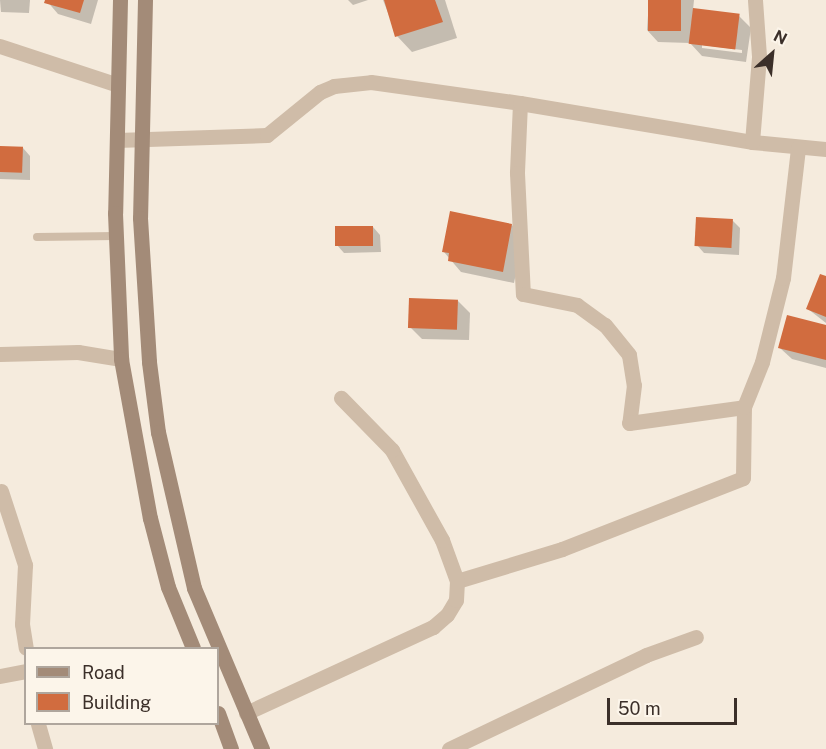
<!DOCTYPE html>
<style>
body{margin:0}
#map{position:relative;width:826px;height:749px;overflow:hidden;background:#f5ebdd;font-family:"Public Sans",sans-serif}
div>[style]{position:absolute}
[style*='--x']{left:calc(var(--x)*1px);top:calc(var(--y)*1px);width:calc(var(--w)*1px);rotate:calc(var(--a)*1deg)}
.shadow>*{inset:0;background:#0003}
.building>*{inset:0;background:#d16c3f;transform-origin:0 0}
.service>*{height:8px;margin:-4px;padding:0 4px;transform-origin:4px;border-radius:4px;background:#cfbca8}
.minor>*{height:15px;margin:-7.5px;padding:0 7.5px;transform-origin:7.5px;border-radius:7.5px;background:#cfbca8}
.secondary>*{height:15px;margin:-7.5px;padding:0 7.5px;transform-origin:7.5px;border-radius:7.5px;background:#a38b78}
span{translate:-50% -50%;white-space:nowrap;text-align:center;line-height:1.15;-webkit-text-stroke:4.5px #fcf5ea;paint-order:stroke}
.legend{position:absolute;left:24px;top:647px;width:195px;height:78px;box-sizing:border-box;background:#fcf5ea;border:2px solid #afa69d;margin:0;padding:8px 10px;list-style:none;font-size:18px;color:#3b2f29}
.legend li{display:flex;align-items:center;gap:12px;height:30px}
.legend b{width:30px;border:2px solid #afa69d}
.north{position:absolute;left:742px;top:24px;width:60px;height:60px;-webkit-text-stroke:4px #fcf5ea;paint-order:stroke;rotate:27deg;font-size:16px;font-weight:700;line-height:24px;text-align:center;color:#3b2f29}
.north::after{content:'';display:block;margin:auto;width:21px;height:27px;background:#3b2f29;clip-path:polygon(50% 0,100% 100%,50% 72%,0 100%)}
.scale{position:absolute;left:607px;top:698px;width:130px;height:27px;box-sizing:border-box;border:3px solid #3b2f29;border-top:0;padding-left:8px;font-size:18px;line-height:21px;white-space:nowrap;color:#3b2f29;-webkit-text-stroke:4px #fcf5ea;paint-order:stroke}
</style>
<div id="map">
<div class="shadow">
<i style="clip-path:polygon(0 0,30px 0,29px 13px,1px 12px)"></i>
<i style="clip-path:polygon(46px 0,98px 0,91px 24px,58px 14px)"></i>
<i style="clip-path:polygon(348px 0,368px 0,353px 5px)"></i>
<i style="clip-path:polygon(383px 0,445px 0,457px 38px,412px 52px,397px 36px)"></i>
<i style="clip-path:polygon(evenodd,649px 0,694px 0,693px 10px,739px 16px,751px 28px,746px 62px,702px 56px,690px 43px,658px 42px,647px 30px,649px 0,702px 45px,742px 50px,742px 53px,702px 48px,702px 45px)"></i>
<i style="clip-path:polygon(0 147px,23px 148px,30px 156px,30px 180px,0 179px)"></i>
<i style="clip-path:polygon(732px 220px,740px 228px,739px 255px,704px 253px,697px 245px)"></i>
<i style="clip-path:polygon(512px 225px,523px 237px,514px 283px,461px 272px,444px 252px)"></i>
<i style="clip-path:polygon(373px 227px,380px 235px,381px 252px,344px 253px,337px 245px)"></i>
<i style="clip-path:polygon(826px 278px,826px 323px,808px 309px)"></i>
<i style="clip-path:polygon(458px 301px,470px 313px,469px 340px,422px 339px,410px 327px)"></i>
<i style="clip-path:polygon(826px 327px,826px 368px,792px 359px,780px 348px)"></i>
</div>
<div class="building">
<i style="clip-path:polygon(45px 0,84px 0,80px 13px,44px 3px)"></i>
<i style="clip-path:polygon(384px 0,435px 0,443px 22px,395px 37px)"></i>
<i style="left:648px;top:0;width:33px;height:31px"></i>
<i style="left:693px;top:8px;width:47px;height:36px;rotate:7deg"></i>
<i style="left:0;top:146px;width:23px;height:26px;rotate:2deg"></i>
<i style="clip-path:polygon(450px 211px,512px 224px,503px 272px,448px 261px,449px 253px,442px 252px)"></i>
<i style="left:696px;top:217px;width:37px;height:29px;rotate:3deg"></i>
<i style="left:335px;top:226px;width:38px;height:20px"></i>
<i style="clip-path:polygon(820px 274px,826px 276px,826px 317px,806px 309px)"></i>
<i style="left:409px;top:298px;width:49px;height:30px;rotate:2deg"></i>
<i style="clip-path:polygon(787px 315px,826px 325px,826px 360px,778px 348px)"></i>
</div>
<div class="service">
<i style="--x:37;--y:237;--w:79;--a:-0.7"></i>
</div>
<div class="minor">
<i style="--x:0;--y:46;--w:124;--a:18.3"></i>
<i style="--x:520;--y:103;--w:70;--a:92.5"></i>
<i style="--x:517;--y:173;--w:121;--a:87.2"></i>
<i style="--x:523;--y:294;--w:55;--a:11.5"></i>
<i style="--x:577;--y:305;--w:34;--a:36"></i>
<i style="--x:605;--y:325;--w:38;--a:51"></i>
<i style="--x:629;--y:355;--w:30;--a:81"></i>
<i style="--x:634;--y:385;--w:38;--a:97"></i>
<i style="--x:629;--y:423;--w:116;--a:-7.9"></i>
<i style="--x:117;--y:140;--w:150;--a:-1.9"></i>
<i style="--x:267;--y:135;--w:68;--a:-39.1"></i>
<i style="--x:320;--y:92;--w:15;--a:-23"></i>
<i style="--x:334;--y:86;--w:37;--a:-6"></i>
<i style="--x:371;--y:82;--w:150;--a:8"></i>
<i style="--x:520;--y:103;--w:235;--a:9.5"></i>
<i style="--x:752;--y:142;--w:74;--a:5.4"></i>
<i style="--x:752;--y:142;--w:86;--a:-85.3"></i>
<i style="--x:759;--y:56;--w:56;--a:-94.1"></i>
<i style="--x:0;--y:354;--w:78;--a:-1.5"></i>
<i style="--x:78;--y:352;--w:44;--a:9.2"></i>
<i style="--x:1;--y:491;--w:78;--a:72"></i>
<i style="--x:25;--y:565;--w:59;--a:92.9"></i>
<i style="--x:22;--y:624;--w:24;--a:81"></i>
<i style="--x:457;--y:581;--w:110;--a:-16.9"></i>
<i style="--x:562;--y:549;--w:194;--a:-21.4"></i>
<i style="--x:743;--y:478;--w:71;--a:-89.2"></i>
<i style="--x:744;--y:407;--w:48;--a:-68.2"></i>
<i style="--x:762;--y:362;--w:87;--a:-76"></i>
<i style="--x:783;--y:278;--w:131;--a:-83.4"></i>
<i style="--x:0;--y:676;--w:26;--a:-11"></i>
<i style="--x:246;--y:713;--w:206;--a:-24.7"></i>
<i style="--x:433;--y:627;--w:18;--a:-41"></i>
<i style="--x:447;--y:615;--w:17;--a:-59"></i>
<i style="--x:456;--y:600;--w:19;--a:-87"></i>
<i style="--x:457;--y:581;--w:44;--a:-110.1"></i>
<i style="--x:442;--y:540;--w:103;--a:-119.1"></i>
<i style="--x:392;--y:450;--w:73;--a:-134.4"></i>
<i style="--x:38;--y:724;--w:26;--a:74"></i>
<i style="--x:449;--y:749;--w:218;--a:-25.5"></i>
<i style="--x:646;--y:655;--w:53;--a:-19.8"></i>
</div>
<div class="secondary">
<i style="--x:120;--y:0;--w:213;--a:91.3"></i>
<i style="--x:115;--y:213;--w:146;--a:87.6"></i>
<i style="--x:121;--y:359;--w:162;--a:79.7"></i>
<i style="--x:150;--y:518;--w:71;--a:75.4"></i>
<i style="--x:168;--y:587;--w:66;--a:67.7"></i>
<i style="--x:145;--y:0;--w:218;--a:91.3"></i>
<i style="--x:140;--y:218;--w:144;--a:86.4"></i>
<i style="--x:149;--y:362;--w:71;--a:82.7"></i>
<i style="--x:158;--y:432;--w:160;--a:77"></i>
<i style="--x:194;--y:588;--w:175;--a:67.1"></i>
<i style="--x:218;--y:713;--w:38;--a:70"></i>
</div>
<ul class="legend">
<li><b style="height:8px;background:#a38b78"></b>Road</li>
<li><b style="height:16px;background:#d16c3f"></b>Building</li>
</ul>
<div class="north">N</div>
<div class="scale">50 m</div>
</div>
